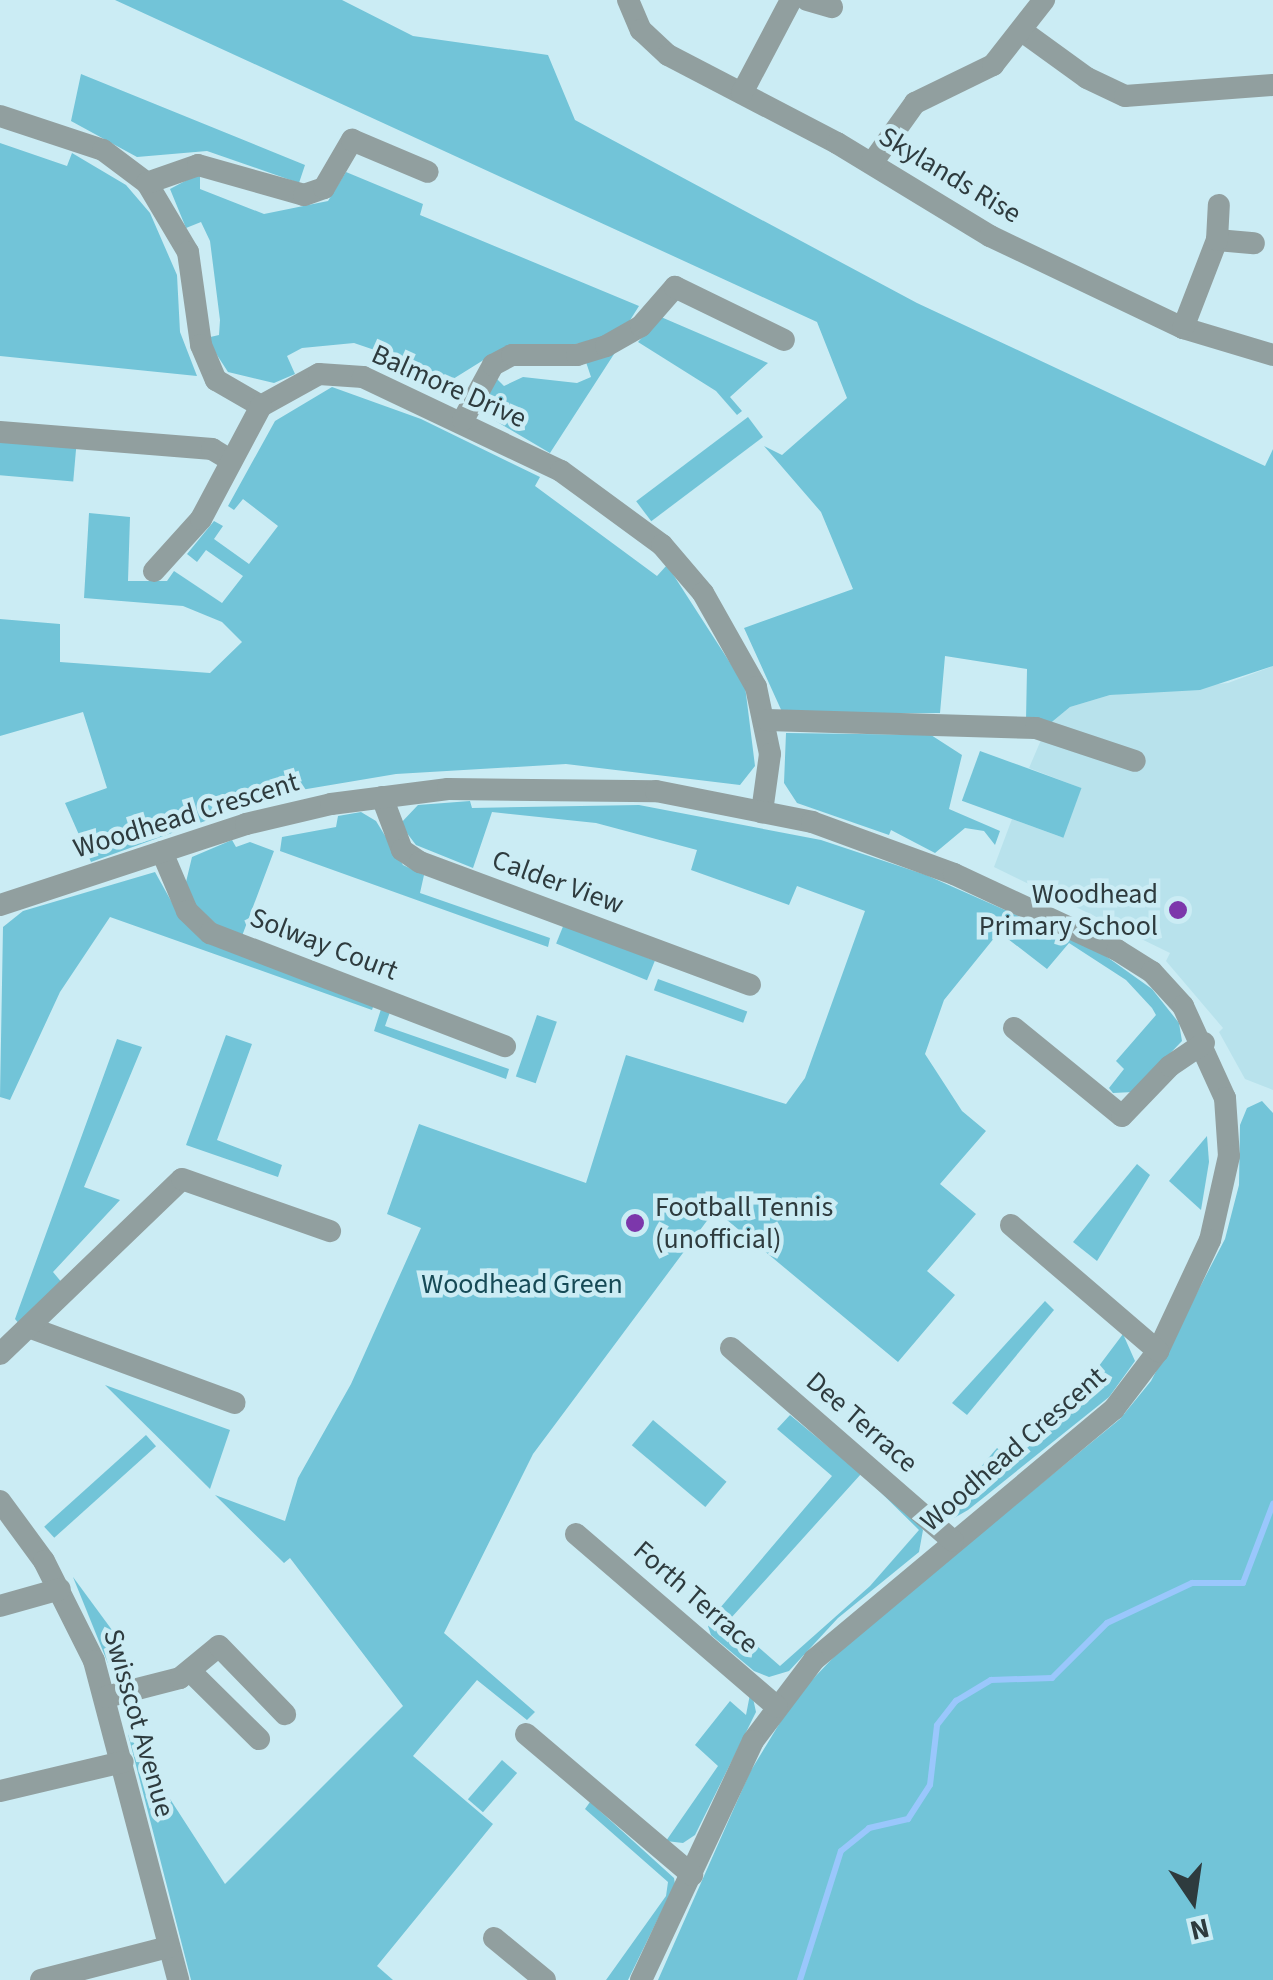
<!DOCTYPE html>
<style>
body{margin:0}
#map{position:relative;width:1273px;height:1980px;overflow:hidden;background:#cbecf4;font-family:"Source Sans 3",sans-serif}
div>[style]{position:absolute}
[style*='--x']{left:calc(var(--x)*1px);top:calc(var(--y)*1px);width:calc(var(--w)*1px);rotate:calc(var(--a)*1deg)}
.built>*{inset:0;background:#b8e2ec}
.green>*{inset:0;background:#72c4d8;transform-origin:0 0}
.stream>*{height:6px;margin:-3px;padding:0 3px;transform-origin:3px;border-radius:3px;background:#9ac7fc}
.minor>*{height:22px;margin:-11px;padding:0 11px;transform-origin:11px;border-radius:11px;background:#919f9f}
.dots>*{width:28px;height:28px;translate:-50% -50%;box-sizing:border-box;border:5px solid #cbecf4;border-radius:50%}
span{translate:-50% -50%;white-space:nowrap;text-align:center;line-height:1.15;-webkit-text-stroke:9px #cbecf4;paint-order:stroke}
.street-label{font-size:28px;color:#2e3b3e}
.poi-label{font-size:28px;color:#2e3b3e}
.right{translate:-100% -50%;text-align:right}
.left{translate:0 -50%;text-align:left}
.park-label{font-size:28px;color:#164a56}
.north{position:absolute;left:1143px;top:1850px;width:100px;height:100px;-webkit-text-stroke:8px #cbecf4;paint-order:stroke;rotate:167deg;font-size:28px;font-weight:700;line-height:40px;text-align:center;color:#2e3b3e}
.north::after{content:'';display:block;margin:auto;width:35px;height:45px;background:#2e3b3e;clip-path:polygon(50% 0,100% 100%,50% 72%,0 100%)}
</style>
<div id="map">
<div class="built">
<i style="clip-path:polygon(1273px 666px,1273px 1090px,1245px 1079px,1219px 1032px,1223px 1028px,1166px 961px,1170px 953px,994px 867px,1012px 819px,1061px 837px,1081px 788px,1029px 768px,1047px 726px,1070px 707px,1110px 695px,1228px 683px)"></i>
</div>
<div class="green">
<i style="clip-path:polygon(115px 0,342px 0,413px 36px,548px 55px,575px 120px,917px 303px,1265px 466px,1273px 449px,1273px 666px,1200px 690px,1110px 695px,1070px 707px,1047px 726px,1026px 720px,1027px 669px,945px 656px,940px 713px,783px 714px,744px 628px,853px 589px,821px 512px,764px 446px,782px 455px,847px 398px,817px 322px)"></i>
<i style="clip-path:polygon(81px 74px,305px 165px,299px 183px,207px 151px,137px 157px,71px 121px)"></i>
<i style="clip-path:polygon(0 143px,67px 166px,72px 153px,126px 185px,150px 213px,177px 275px,180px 332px,197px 376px,0 356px)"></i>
<i style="clip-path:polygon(346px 172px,423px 204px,420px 215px,639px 306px,627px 325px,598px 342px,498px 351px,437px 389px,404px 360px,354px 343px,302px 348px,287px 356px,295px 374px,274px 383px,228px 372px,206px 338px,219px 335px,220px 320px,210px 241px,201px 222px,186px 228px,170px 189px,200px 173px,200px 189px,264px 214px,328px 201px)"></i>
<i style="clip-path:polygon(661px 317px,768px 363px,730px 397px,742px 411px,737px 415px,716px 391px,638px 342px)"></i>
<i style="clip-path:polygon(616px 351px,550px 453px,489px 417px,486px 391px,494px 376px,504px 386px,523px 377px,577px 383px,591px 377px,586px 362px)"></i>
<i style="clip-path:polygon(332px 387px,421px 419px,540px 477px,535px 486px,657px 576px,667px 565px,745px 686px,755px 766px,740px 785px,566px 764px,396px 774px,283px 793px,91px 862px,65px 803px,107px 788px,83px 712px,0 736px,0 619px,60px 624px,60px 662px,210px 673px,242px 642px,222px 622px,183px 606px,84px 598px,89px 513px,130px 517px,128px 581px,167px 581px,174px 571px,222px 603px,243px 576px,206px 550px,197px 562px,187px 554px,214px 521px,223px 526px,214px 539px,249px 564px,278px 526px,243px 499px,234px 510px,228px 506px,275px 421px)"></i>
<i style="left:748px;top:417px;width:25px;height:140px;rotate:53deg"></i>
<i style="left:0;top:435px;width:77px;height:40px;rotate:5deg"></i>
<i style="clip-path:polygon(786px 733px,931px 735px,962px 755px,949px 809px,1000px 831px,995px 845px,984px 831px,965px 828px,935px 853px,891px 830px,889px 835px,797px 803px,784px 783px)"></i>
<i style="left:980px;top:751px;width:108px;height:53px;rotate:20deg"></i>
<i style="clip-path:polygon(470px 801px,472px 808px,639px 805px,821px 840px,926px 875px,1100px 952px,1152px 989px,1179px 1023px,1182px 1041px,1133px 1092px,1113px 1093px,1109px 1088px,1124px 1069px,1116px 1061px,1156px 1015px,1152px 1008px,1126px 980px,1069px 943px,1047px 969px,999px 932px,944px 1000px,925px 1054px,962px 1111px,986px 1131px,940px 1184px,976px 1214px,927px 1271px,955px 1295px,898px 1362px,715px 1210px,533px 1454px,444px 1633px,535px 1712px,527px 1720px,477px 1680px,413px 1756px,493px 1824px,377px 1966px,393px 1980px,191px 1980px,128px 1734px,225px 1884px,403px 1706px,290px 1558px,284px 1563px,215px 1495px,285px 1521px,298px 1478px,351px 1384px,421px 1228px,387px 1214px,419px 1124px,586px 1183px,626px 1055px,786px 1104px,805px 1078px,865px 911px,797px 886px,789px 905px,691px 870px,697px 850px,596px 823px,492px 812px,473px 868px,416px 845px,400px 824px,418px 805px)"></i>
<i style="clip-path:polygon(361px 812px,376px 821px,403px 865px,424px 875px,420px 893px,550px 938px,548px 947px,280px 851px,282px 837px,336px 827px,338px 816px)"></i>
<i style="clip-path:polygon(232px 840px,236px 847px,250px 842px,274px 851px,242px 936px,218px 926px,193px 903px,186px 882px,192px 857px)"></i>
<i style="clip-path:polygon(155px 872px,180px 917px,205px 940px,374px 1004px,372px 1010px,110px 917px,60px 992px,10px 1100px,0 1097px,3px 927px,23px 911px)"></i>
<i style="left:564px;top:924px;width:98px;height:21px;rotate:22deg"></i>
<i style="left:658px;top:979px;width:95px;height:12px;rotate:20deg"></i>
<i style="clip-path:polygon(382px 1006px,391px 1009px,385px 1026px,509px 1069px,506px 1079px,374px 1031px)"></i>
<i style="left:537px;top:1015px;width:21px;height:65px;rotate:19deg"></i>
<i style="clip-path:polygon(226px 1035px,252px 1044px,217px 1140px,282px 1165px,278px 1177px,186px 1145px)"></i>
<i style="clip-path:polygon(117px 1039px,142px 1047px,84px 1187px,120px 1200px,53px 1272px,63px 1284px,21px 1326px,15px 1319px)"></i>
<i style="clip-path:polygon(1262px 1101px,1273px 1113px,1273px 1980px,658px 1980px,750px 1772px,795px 1698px,847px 1643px,1120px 1419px,1151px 1381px,1225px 1239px,1239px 1185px,1240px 1125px,1247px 1108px)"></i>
<i style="clip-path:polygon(1207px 1136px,1209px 1162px,1201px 1210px,1169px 1181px)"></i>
<i style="clip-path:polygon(1137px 1164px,1150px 1175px,1097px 1261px,1073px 1242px)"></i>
<i style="clip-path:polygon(1045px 1301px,1054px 1310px,967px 1415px,952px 1403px)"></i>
<i style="clip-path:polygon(1123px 1334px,1135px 1361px,1109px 1397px,968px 1510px,954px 1518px,940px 1515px,997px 1448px,1012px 1460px,1053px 1427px)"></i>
<i style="clip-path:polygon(105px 1385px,230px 1430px,210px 1489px)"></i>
<i style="clip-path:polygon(790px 1415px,861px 1474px,731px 1618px,720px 1608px,832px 1476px,777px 1429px)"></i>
<i style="left:653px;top:1420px;width:96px;height:33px;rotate:40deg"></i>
<i style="left:146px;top:1435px;width:15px;height:137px;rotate:48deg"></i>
<i style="clip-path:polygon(865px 1477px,918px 1522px,923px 1530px,919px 1552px,838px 1618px,789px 1671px,769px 1677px,754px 1671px,711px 1635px,708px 1626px,719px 1613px,780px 1666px,870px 1586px,919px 1530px)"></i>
<i style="clip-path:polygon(73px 1577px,112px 1630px,124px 1667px,109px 1666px)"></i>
<i style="clip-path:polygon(751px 1689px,756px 1712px,695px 1835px,683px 1843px,666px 1841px,718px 1766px,695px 1745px,730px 1701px,746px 1715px)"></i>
<i style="left:502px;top:1760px;width:20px;height:52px;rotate:41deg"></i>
<i style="clip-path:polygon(590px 1802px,674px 1878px,675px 1884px,628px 1980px,606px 1980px,666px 1896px,668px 1882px,585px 1809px)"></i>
</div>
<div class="stream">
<i style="--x:800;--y:1980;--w:135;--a:-72.4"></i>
<i style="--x:841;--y:1851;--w:36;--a:-39"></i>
<i style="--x:869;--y:1828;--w:40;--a:-13"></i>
<i style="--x:908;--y:1819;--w:40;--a:-57.1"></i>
<i style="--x:930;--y:1785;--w:60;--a:-83.3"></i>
<i style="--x:937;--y:1725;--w:31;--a:-52"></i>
<i style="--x:956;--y:1701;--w:41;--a:-31"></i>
<i style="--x:991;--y:1680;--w:61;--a:-1.9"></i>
<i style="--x:1052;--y:1678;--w:78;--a:-45"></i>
<i style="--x:1107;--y:1623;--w:94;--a:-25.2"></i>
<i style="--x:1192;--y:1583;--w:51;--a:0"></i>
<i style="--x:1243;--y:1583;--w:85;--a:-69.2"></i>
</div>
<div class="minor">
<i style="--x:628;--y:0;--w:33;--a:67"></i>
<i style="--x:641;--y:30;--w:37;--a:43"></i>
<i style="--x:668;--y:55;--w:191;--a:27.5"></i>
<i style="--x:837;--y:143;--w:179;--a:31.3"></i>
<i style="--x:990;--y:236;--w:214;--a:25.5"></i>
<i style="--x:1183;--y:328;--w:94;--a:16.7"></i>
<i style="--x:807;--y:0;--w:26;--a:16"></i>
<i style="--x:1022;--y:31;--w:80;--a:35.9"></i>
<i style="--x:1087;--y:78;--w:42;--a:25.3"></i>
<i style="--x:1125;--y:96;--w:148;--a:-4.3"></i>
<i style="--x:742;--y:93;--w:105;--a:-62.2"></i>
<i style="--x:0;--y:116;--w:108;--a:18.3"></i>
<i style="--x:103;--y:150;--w:55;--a:36.9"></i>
<i style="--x:147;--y:183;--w:80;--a:59.3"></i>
<i style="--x:188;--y:252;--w:94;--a:82"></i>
<i style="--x:201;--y:345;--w:38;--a:67"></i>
<i style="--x:216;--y:380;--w:52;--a:30"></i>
<i style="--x:261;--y:406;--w:66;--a:-28.9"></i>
<i style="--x:319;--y:374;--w:44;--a:3.9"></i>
<i style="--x:363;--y:377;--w:219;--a:25.4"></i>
<i style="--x:561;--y:471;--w:125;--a:36.2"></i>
<i style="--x:662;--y:545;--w:63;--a:49.5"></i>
<i style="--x:703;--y:593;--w:108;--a:60.6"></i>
<i style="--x:756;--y:687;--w:68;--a:78.2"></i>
<i style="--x:770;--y:754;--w:59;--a:97.9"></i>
<i style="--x:872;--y:163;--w:74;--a:-54.4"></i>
<i style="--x:915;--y:103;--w:87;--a:-26"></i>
<i style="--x:993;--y:65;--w:83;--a:-51.9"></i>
<i style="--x:147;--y:183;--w:54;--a:-19.4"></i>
<i style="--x:198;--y:165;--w:110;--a:15.8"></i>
<i style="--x:304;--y:195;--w:21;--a:-19"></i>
<i style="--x:324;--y:188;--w:56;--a:-59.7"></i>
<i style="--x:352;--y:140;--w:82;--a:22.8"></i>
<i style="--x:1217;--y:240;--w:37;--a:5"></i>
<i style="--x:1183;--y:328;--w:94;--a:-68.9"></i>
<i style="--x:1217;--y:240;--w:35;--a:-87"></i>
<i style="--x:463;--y:420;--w:63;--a:-61.4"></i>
<i style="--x:493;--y:365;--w:21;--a:-28"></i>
<i style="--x:512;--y:355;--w:65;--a:0"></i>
<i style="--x:577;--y:355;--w:30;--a:-17"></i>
<i style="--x:606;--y:346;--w:40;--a:-29.7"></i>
<i style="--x:641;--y:326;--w:52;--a:-48.9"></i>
<i style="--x:675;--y:287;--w:121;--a:25.9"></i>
<i style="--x:0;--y:432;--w:213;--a:4.6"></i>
<i style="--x:212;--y:449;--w:21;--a:31"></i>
<i style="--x:154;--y:571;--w:70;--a:-47.9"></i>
<i style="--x:201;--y:519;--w:128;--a:-62"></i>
<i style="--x:767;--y:720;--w:269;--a:1.7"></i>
<i style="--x:1036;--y:728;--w:104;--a:18.4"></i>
<i style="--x:382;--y:797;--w:57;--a:69.3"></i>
<i style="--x:402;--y:850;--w:22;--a:34"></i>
<i style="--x:420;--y:862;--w:352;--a:20.4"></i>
<i style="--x:162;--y:852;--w:64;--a:67"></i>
<i style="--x:187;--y:911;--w:32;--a:44"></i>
<i style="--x:210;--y:933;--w:316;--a:21"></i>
<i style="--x:0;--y:905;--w:259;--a:-18.2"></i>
<i style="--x:246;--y:824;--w:87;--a:-13.2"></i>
<i style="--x:331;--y:804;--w:118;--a:-7.3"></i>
<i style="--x:448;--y:789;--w:208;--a:0.6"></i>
<i style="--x:656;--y:791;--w:159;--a:11.2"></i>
<i style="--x:812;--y:822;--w:151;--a:20.1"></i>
<i style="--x:954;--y:874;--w:180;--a:25"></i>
<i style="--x:1117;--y:950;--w:41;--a:32.2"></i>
<i style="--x:1152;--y:972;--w:46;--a:47.6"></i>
<i style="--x:1183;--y:1006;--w:101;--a:65.5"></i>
<i style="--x:1225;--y:1098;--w:58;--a:86.1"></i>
<i style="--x:1229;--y:1156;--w:86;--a:102.7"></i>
<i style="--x:1210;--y:1240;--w:123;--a:115.1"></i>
<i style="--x:1158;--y:1351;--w:73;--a:127.2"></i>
<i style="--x:1114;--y:1409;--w:391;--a:140.1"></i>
<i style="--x:814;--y:1660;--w:101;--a:127"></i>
<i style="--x:753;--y:1741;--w:264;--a:115.1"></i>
<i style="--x:1014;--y:1028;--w:139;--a:39.2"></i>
<i style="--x:1122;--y:1116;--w:69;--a:-46.2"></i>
<i style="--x:1170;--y:1066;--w:41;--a:-34.1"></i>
<i style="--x:1011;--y:1225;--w:194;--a:40.6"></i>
<i style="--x:31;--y:1328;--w:217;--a:20.2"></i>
<i style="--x:731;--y:1348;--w:294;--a:41"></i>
<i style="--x:0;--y:1354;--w:252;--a:-43.9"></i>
<i style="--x:182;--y:1179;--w:157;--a:19.4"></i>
<i style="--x:0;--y:1501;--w:74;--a:53.7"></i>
<i style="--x:44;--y:1561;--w:112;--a:63.4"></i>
<i style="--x:94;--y:1661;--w:330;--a:75.2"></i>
<i style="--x:576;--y:1534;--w:265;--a:40.7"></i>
<i style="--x:0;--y:1606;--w:62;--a:-15.8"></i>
<i style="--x:190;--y:1671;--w:97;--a:44.6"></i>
<i style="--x:106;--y:1697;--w:76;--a:-14.4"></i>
<i style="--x:180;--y:1678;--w:50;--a:-39.4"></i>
<i style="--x:219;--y:1646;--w:95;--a:45.9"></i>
<i style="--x:526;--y:1734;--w:218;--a:40.3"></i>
<i style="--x:0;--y:1791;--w:126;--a:-13.3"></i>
<i style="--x:494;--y:1938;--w:66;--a:39.5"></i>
<i style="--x:41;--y:1980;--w:132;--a:-14.5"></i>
</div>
<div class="dots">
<i style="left:1178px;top:910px;background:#7c37ab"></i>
<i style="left:635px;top:1223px;background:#7c37ab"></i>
</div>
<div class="street-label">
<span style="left:950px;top:175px;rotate:31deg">Skylands Rise</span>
<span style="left:449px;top:386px;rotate:24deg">Balmore Drive</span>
<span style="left:186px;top:815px;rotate:-17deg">Woodhead Crescent</span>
<span style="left:558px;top:882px;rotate:20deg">Calder View</span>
<span style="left:324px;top:944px;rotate:21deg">Solway Court</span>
<span style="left:862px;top:1422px;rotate:41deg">Dee Terrace</span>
<span style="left:1013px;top:1449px;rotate:-41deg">Woodhead Crescent</span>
<span style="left:696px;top:1597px;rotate:41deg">Forth Terrace</span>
<span style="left:139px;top:1723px;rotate:74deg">Swisscot Avenue</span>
</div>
<div class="poi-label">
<span class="right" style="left:1158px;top:910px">Woodhead<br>Primary School</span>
<span class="left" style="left:655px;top:1223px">Football Tennis<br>(unofficial)</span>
</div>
<div class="park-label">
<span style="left:522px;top:1284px">Woodhead Green</span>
</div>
<div class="north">N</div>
</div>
